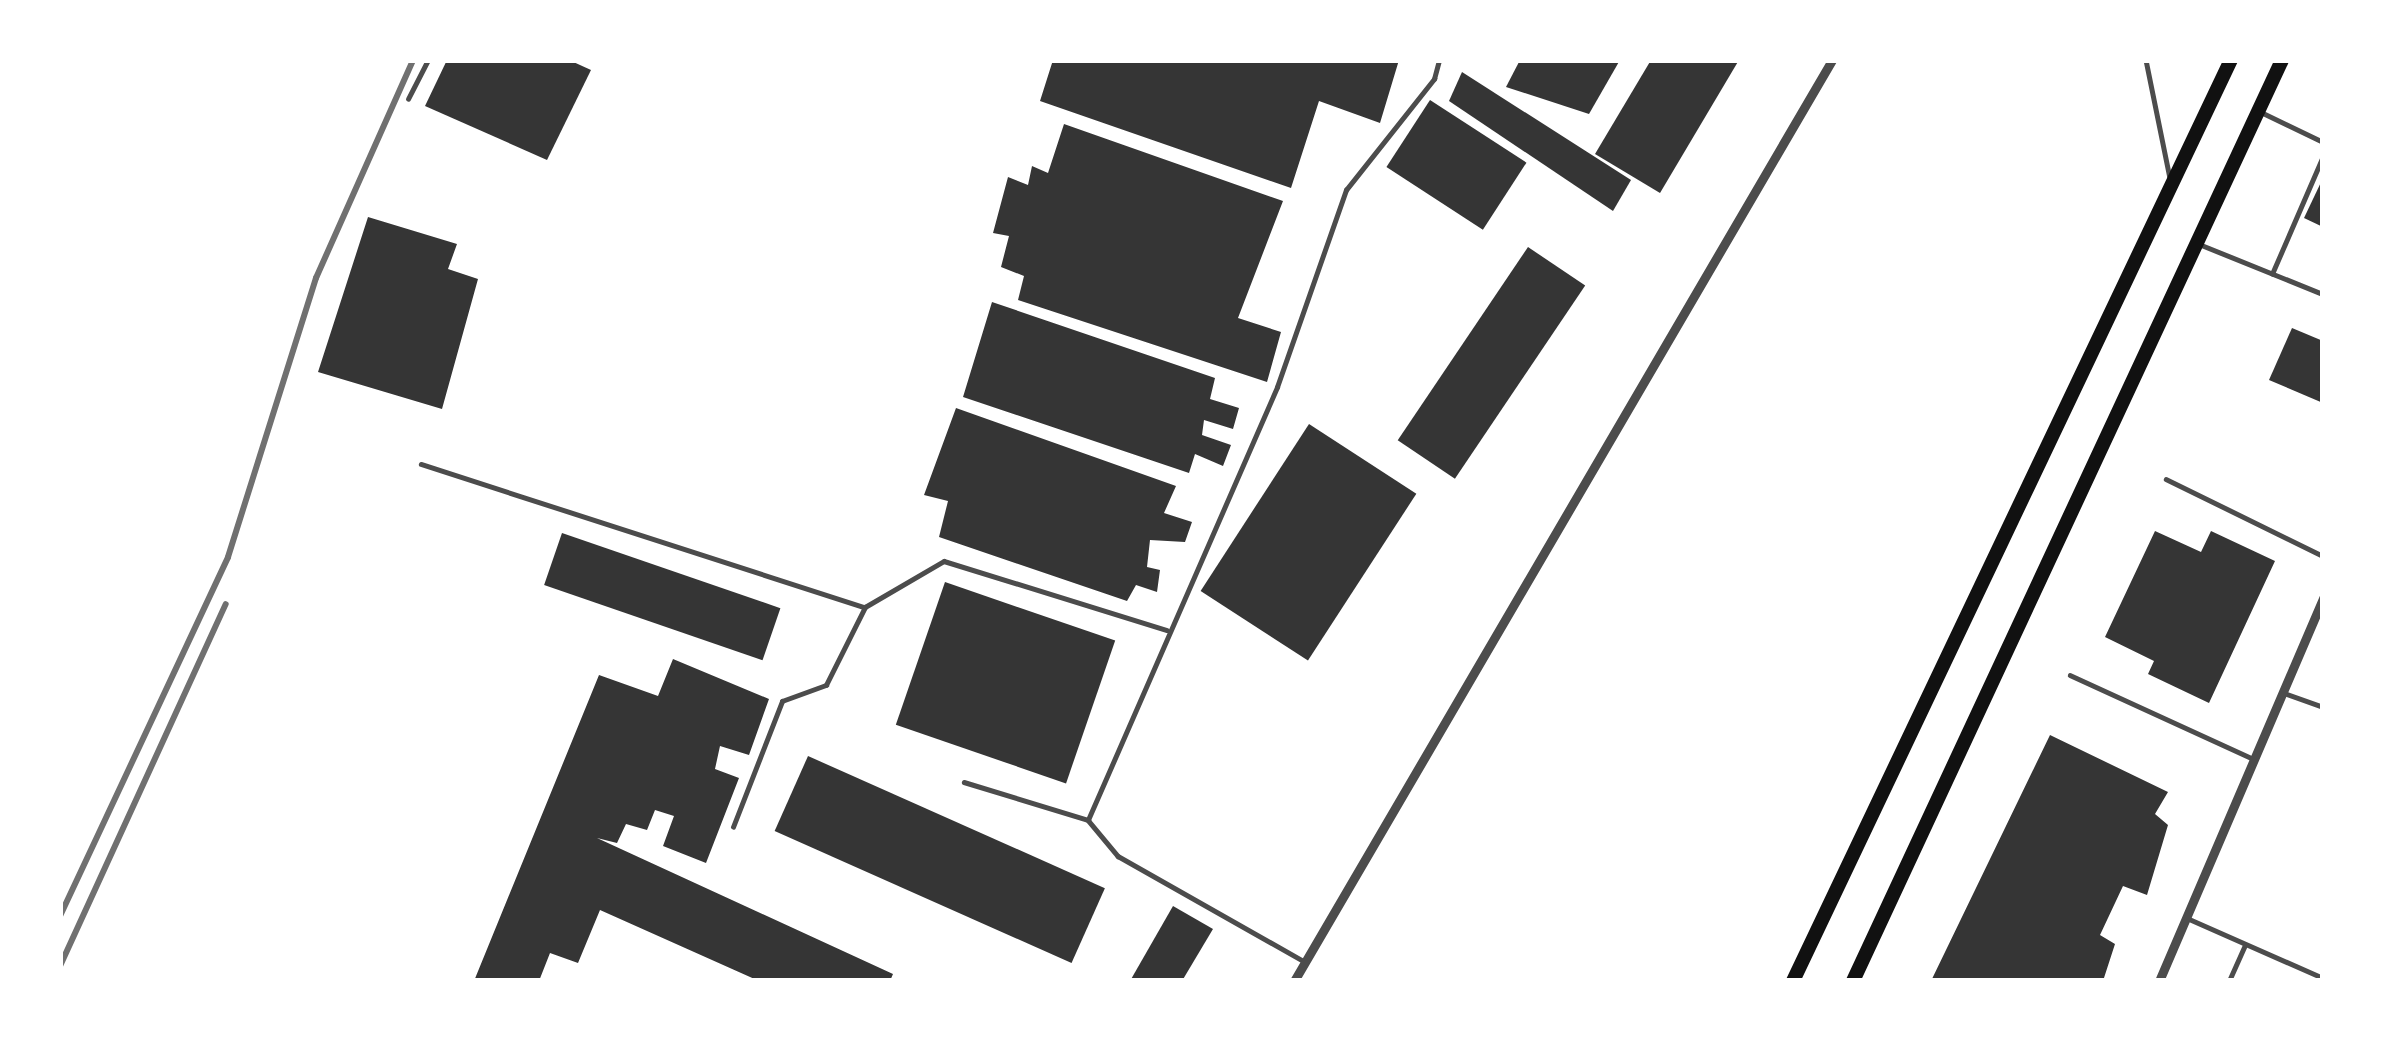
<!DOCTYPE html>
<style>
body{margin:0}
#map{position:relative;width:2383px;height:1041px;overflow:hidden;background:#fff;font-family:Ubuntu,sans-serif}
div>[style]{position:absolute}
[style*='--x']{left:calc(var(--x)*1px);top:calc(var(--y)*1px);width:calc(var(--w)*1px);rotate:calc(var(--a)*1deg)}
.building>*{inset:0;background:#353535;transform-origin:0 0}
.service>*{height:4.5px;margin:-2.25px;padding:0 2.25px;transform-origin:2.25px;border-radius:2.25px;background:#4c4c4c}
.minor>*{height:9px;margin:-4.5px;padding:0 4.5px;transform-origin:4.5px;border-radius:4.5px;background:#4c4c4c}
.primary>*{height:14px;margin:-7px;padding:0 7px;transform-origin:7px;border-radius:7px;background:#111}
.rail>*{height:6px;margin:-3px;padding:0 3px;transform-origin:3px;border-radius:3px;background:#707070}
span{translate:-50% -50%;white-space:nowrap;text-align:center;line-height:1.15;-webkit-text-stroke:12px #fff;paint-order:stroke}
.frame{position:absolute;inset:0;border:63px solid #fff;pointer-events:none}
</style>
<div id="map">
<div class="building">
<i style="clip-path:polygon(447px 60px,569px 60px,591px 70px,547px 160px,425px 106px)"></i>
<i style="clip-path:polygon(1053px 60px,1399px 60px,1380px 123px,1319px 101px,1291px 188px,1040px 101px)"></i>
<i style="clip-path:polygon(1520px 60px,1620px 60px,1589px 114px,1506px 87px)"></i>
<i style="clip-path:polygon(1651px 60px,1739px 60px,1660px 193px,1595px 154px)"></i>
<i style="clip-path:polygon(1462px 72px,1631px 180px,1613px 211px,1449px 101px)"></i>
<i style="left:1430px;top:100px;width:115px;height:80px;rotate:33deg"></i>
<i style="clip-path:polygon(1064px 124px,1283px 201px,1238px 318px,1281px 332px,1267px 382px,1018px 300px,1024px 276px,1001px 267px,1009px 236px,993px 233px,1008px 177px,1028px 185px,1032px 166px,1048px 173px)"></i>
<i style="clip-path:polygon(2323px 178px,2323px 227px,2304px 218px)"></i>
<i style="clip-path:polygon(368px 217px,457px 244px,448px 269px,478px 279px,442px 409px,318px 372px)"></i>
<i style="left:1528px;top:247px;width:69px;height:233px;rotate:34deg"></i>
<i style="clip-path:polygon(992px 302px,1215px 378px,1210px 399px,1239px 408px,1233px 429px,1204px 420px,1202px 435px,1231px 445px,1223px 466px,1195px 454px,1189px 473px,963px 397px)"></i>
<i style="clip-path:polygon(2292px 328px,2323px 341px,2323px 403px,2269px 380px)"></i>
<i style="clip-path:polygon(956px 408px,1176px 486px,1164px 513px,1192px 522px,1185px 542px,1150px 540px,1147px 567px,1160px 570px,1157px 592px,1136px 585px,1127px 601px,939px 537px,948px 501px,924px 495px)"></i>
<i style="left:1309px;top:424px;width:128px;height:199px;rotate:33deg"></i>
<i style="clip-path:polygon(2155px 531px,2201px 552px,2211px 531px,2275px 561px,2209px 703px,2148px 674px,2154px 661px,2105px 637px)"></i>
<i style="left:562px;top:533px;width:231px;height:55px;rotate:19deg"></i>
<i style="left:945px;top:582px;width:180px;height:151px;rotate:19deg"></i>
<i style="clip-path:polygon(673px 659px,769px 699px,749px 755px,720px 746px,715px 769px,739px 778px,706px 863px,663px 846px,674px 816px,655px 810px,647px 830px,626px 824px,617px 843px,597px 838px,893px 974px,890px 981px,759px 981px,600px 910px,578px 963px,550px 953px,539px 981px,474px 981px,599px 675px,658px 696px)"></i>
<i style="clip-path:polygon(2050px 735px,2168px 792px,2155px 814px,2168px 825px,2147px 895px,2123px 886px,2100px 935px,2115px 944px,2103px 981px,1931px 981px)"></i>
<i style="left:808px;top:756px;width:325px;height:82px;rotate:24deg"></i>
<i style="clip-path:polygon(1173px 906px,1213px 929px,1182px 981px,1130px 981px)"></i>
</div>
<div class="service">
<i style="--x:2146;--y:60;--w:120;--a:78.5"></i>
<i style="--x:408;--y:99;--w:44;--a:-62.9"></i>
<i style="--x:2263;--y:113;--w:67;--a:25.8"></i>
<i style="--x:2199;--y:244;--w:134;--a:22"></i>
<i style="--x:2272;--y:274;--w:129;--a:-66.6"></i>
<i style="--x:421;--y:464;--w:466;--a:17.9"></i>
<i style="--x:865;--y:607;--w:91;--a:-30.2"></i>
<i style="--x:944;--y:561;--w:233;--a:17.2"></i>
<i style="--x:2166;--y:479;--w:175;--a:26.1"></i>
<i style="--x:2070;--y:675;--w:199;--a:24.6"></i>
<i style="--x:2284;--y:693;--w:41;--a:19.7"></i>
<i style="--x:964;--y:782;--w:130;--a:17"></i>
<i style="--x:1088;--y:820;--w:472;--a:-66.4"></i>
<i style="--x:1277;--y:387;--w:209;--a:-70.7"></i>
<i style="--x:1346;--y:190;--w:142;--a:-51.6"></i>
<i style="--x:1434;--y:79;--w:20;--a:-75"></i>
<i style="--x:1088;--y:820;--w:47;--a:50.2"></i>
<i style="--x:1118;--y:856;--w:215;--a:29.5"></i>
<i style="--x:733;--y:827;--w:135;--a:-68.7"></i>
<i style="--x:782;--y:701;--w:47;--a:-20"></i>
<i style="--x:826;--y:685;--w:87;--a:-63.4"></i>
<i style="--x:2187;--y:918;--w:149;--a:23.8"></i>
<i style="--x:2229;--y:981;--w:39;--a:-66"></i>
</div>
<div class="minor">
<i style="--x:1294;--y:981;--w:1067;--a:-59.71"></i>
<i style="--x:2159;--y:981;--w:417;--a:-66.8"></i>
</div>
<div class="primary">
<i style="--x:1793;--y:981;--w:1020;--a:-64.57"></i>
<i style="--x:1853;--y:981;--w:1016;--a:-65.02"></i>
</div>
<div class="rail">
<i style="--x:60;--y:916;--w:396;--a:-64.9"></i>
<i style="--x:228;--y:557;--w:293;--a:-72.5"></i>
<i style="--x:316;--y:278;--w:239;--a:-66"></i>
<i style="--x:60;--y:966;--w:398;--a:-65.4"></i>
</div>
<div class="frame"></div>
</div>
